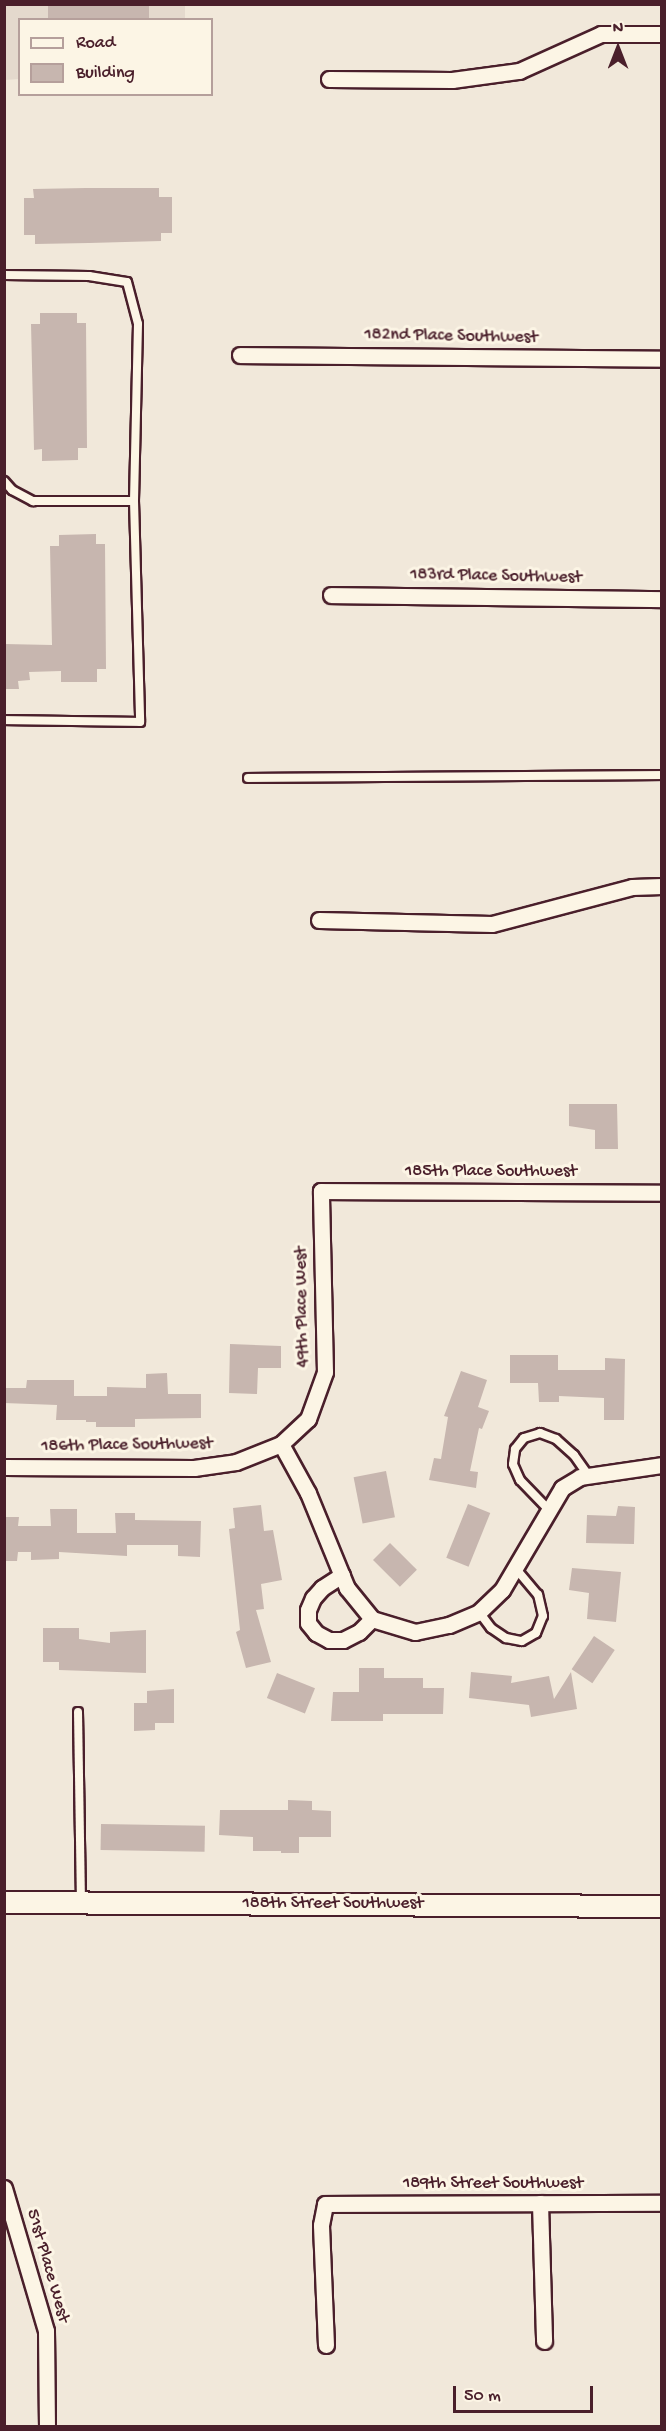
<!DOCTYPE html>
<style>
body{margin:0}
#map{position:relative;width:666px;height:2431px;overflow:hidden;background:#f1e8da;font-family:"Gochi Hand",sans-serif}
div>[style]{position:absolute}
[style*='--x']{left:calc(var(--x)*1px);top:calc(var(--y)*1px);width:calc(var(--w)*1px);rotate:calc(var(--a)*1deg)}
.built>*{inset:0;background:#e4d9cd}
.building>*{inset:0;background:#c7b6af;transform-origin:0 0}
.roads{filter:drop-shadow(2px 0 #4a1f2b) drop-shadow(-2px 0 #4a1f2b) drop-shadow(0 2px #4a1f2b) drop-shadow(0 -2px #4a1f2b)}
.lane>*{height:8px;margin:-4px;padding:0 4px;transform-origin:4px;border-radius:4px;background:#fcf5e5}
.street>*{height:15px;margin:-7.5px;padding:0 7.5px;transform-origin:7.5px;border-radius:7.5px;background:#fcf5e5}
.secondary>*{height:21px;margin:-10.5px;padding:0 10.5px;transform-origin:10.5px;border-radius:10.5px;background:#fcf5e5}
span{translate:-50% -50%;white-space:nowrap;text-align:center;line-height:1.15;-webkit-text-stroke:6px #fcf5e5;paint-order:stroke}
.street-label{font-size:18px;color:#4a1f2b}
.frame{position:absolute;inset:0;border:6px solid #4a1f2b;pointer-events:none}
.legend{position:absolute;left:18px;top:18px;width:195px;height:78px;box-sizing:border-box;background:#fcf5e5;border:2px solid #b59f9b;margin:0;padding:8px 10px;list-style:none;font-size:18px;color:#4a1f2b}
.legend li{display:flex;align-items:center;gap:12px;height:30px}
.legend b{width:30px;border:2px solid #b59f9b}
.north{position:absolute;left:588px;top:18px;width:60px;height:60px;-webkit-text-stroke:4px #fcf5e5;paint-order:stroke;rotate:0deg;font-size:16px;font-weight:700;line-height:24px;text-align:center;color:#4a1f2b}
.north::after{content:'';display:block;margin:auto;width:21px;height:27px;background:#4a1f2b;clip-path:polygon(50% 0,100% 100%,50% 72%,0 100%)}
.scale{position:absolute;left:453px;top:2386px;width:140px;height:27px;box-sizing:border-box;border:3px solid #4a1f2b;border-top:0;padding-left:8px;font-size:18px;line-height:21px;white-space:nowrap;color:#4a1f2b;-webkit-text-stroke:4px #fcf5e5;paint-order:stroke}
</style>
<div id="map">
<div class="built">
<i style="clip-path:polygon(4px 5px,185px 5px,185px 19px,20px 20px,19px 79px,5px 80px)"></i>
</div>
<div class="building">
<i style="left:48px;top:4px;width:101px;height:16px"></i>
<i style="clip-path:polygon(86px 188px,159px 188px,159px 197px,172px 197px,172px 233px,161px 233px,161px 241px,89px 243px,35px 244px,35px 235px,24px 235px,24px 198px,34px 198px,33px 189px)"></i>
<i style="clip-path:polygon(40px 313px,77px 313px,77px 323px,86px 323px,87px 448px,78px 448px,78px 460px,42px 461px,42px 449px,34px 450px,31px 324px,40px 324px)"></i>
<i style="clip-path:polygon(96px 534px,96px 544px,105px 544px,106px 669px,97px 669px,97px 682px,61px 682px,61px 671px,29px 672px,30px 680px,18px 681px,19px 689px,4px 689px,4px 644px,52px 645px,50px 546px,59px 546px,59px 535px)"></i>
<i style="clip-path:polygon(569px 1104px,617px 1104px,618px 1149px,595px 1149px,595px 1130px,569px 1126px)"></i>
<i style="clip-path:polygon(230px 1344px,281px 1346px,281px 1368px,258px 1368px,257px 1394px,229px 1393px)"></i>
<i style="clip-path:polygon(510px 1355px,558px 1355px,558px 1370px,605px 1370px,605px 1358px,625px 1359px,624px 1420px,604px 1420px,604px 1398px,559px 1396px,559px 1402px,539px 1402px,538px 1383px,510px 1383px)"></i>
<i style="clip-path:polygon(461px 1371px,487px 1380px,478px 1407px,489px 1411px,482px 1429px,479px 1428px,470px 1471px,478px 1472px,476px 1488px,429px 1480px,434px 1458px,441px 1459px,448px 1417px,444px 1416px)"></i>
<i style="clip-path:polygon(167px 1373px,168px 1394px,201px 1394px,201px 1418px,135px 1419px,135px 1427px,96px 1427px,96px 1422px,86px 1422px,86px 1420px,56px 1420px,57px 1405px,4px 1403px,4px 1388px,26px 1388px,27px 1380px,74px 1380px,74px 1396px,107px 1396px,107px 1387px,146px 1388px,146px 1374px)"></i>
<i style="left:386px;top:1471px;width:47px;height:33px;rotate:79deg"></i>
<i style="left:468px;top:1504px;width:24px;height:58px;rotate:22deg"></i>
<i style="clip-path:polygon(261px 1505px,264px 1531px,273px 1530px,282px 1580px,261px 1584px,264px 1609px,256px 1610px,271px 1662px,246px 1668px,236px 1632px,240px 1630px,229px 1529px,235px 1528px,233px 1508px)"></i>
<i style="clip-path:polygon(618px 1506px,635px 1507px,634px 1544px,586px 1543px,587px 1515px,616px 1516px)"></i>
<i style="clip-path:polygon(50px 1509px,77px 1509px,77px 1533px,116px 1533px,115px 1513px,135px 1513px,135px 1520px,201px 1521px,200px 1557px,178px 1556px,178px 1545px,127px 1545px,127px 1556px,59px 1552px,59px 1559px,31px 1560px,31px 1552px,18px 1552px,17px 1561px,4px 1561px,4px 1517px,19px 1517px,18px 1526px,51px 1526px)"></i>
<i style="left:390px;top:1543px;width:38px;height:24px;rotate:45deg"></i>
<i style="clip-path:polygon(572px 1568px,621px 1572px,616px 1622px,587px 1619px,589px 1593px,569px 1590px)"></i>
<i style="clip-path:polygon(43px 1628px,79px 1628px,79px 1639px,110px 1643px,110px 1632px,146px 1630px,146px 1673px,59px 1670px,59px 1662px,43px 1662px)"></i>
<i style="left:594px;top:1636px;width:25px;height:40px;rotate:34deg"></i>
<i style="clip-path:polygon(359px 1668px,384px 1668px,384px 1678px,423px 1678px,423px 1688px,444px 1688px,443px 1714px,383px 1714px,383px 1721px,331px 1721px,333px 1692px,359px 1692px)"></i>
<i style="clip-path:polygon(471px 1672px,512px 1676px,511px 1683px,549px 1676px,554px 1699px,571px 1672px,577px 1709px,531px 1717px,529px 1705px,469px 1698px)"></i>
<i style="left:277px;top:1673px;width:41px;height:27px;rotate:22deg"></i>
<i style="clip-path:polygon(174px 1689px,174px 1723px,155px 1723px,155px 1730px,134px 1731px,134px 1703px,147px 1703px,147px 1691px)"></i>
<i style="clip-path:polygon(288px 1800px,312px 1801px,312px 1810px,331px 1811px,331px 1837px,299px 1837px,299px 1853px,281px 1853px,281px 1851px,253px 1851px,253px 1837px,219px 1835px,220px 1810px,288px 1810px)"></i>
<i style="left:101px;top:1824px;width:104px;height:26px;rotate:1deg"></i>
</div>
<div class="roads">
<div class="lane">
<i style="--x:4;--y:275;--w:85;--a:0.7"></i>
<i style="--x:89;--y:276;--w:38;--a:9"></i>
<i style="--x:127;--y:282;--w:43;--a:75.3"></i>
<i style="--x:138;--y:324;--w:177;--a:91.3"></i>
<i style="--x:134;--y:501;--w:221;--a:88.4"></i>
<i style="--x:140;--y:722;--w:136;--a:-179.2"></i>
<i style="--x:4;--y:481;--w:12;--a:48"></i>
<i style="--x:12;--y:490;--w:24;--a:28"></i>
<i style="--x:33;--y:501;--w:101;--a:0"></i>
<i style="--x:248;--y:778;--w:414;--a:-0.4"></i>
<i style="--x:548;--y:1509;--w:40;--a:-134"></i>
<i style="--x:520;--y:1480;--w:17;--a:-114"></i>
<i style="--x:513;--y:1464;--w:15;--a:-82"></i>
<i style="--x:515;--y:1449;--w:14;--a:-51"></i>
<i style="--x:524;--y:1438;--w:17;--a:-17"></i>
<i style="--x:540;--y:1433;--w:17;--a:21"></i>
<i style="--x:556;--y:1439;--w:24;--a:42"></i>
<i style="--x:574;--y:1455;--w:24;--a:55"></i>
<i style="--x:479;--y:1612;--w:20;--a:53"></i>
<i style="--x:491;--y:1628;--w:18;--a:34"></i>
<i style="--x:506;--y:1638;--w:16;--a:11"></i>
<i style="--x:522;--y:1641;--w:16;--a:-30"></i>
<i style="--x:536;--y:1633;--w:18;--a:-68"></i>
<i style="--x:543;--y:1616;--w:22;--a:-103"></i>
<i style="--x:538;--y:1595;--w:34;--a:-130"></i>
<i style="--x:78;--y:1712;--w:190;--a:89.1"></i>
</div>
<div class="street">
<i style="--x:329;--y:79;--w:123;--a:0.5"></i>
<i style="--x:452;--y:80;--w:68;--a:-7.7"></i>
<i style="--x:519;--y:71;--w:90;--a:-24.3"></i>
<i style="--x:601;--y:34;--w:61;--a:0"></i>
<i style="--x:240;--y:355;--w:422;--a:0.5"></i>
<i style="--x:331;--y:595;--w:331;--a:0.7"></i>
<i style="--x:319;--y:920;--w:173;--a:1.3"></i>
<i style="--x:492;--y:924;--w:145;--a:-14.8"></i>
<i style="--x:632;--y:887;--w:30;--a:-2"></i>
<i style="--x:281;--y:1444;--w:56;--a:61.1"></i>
<i style="--x:308;--y:1493;--w:103;--a:67.7"></i>
<i style="--x:347;--y:1588;--w:40;--a:51"></i>
<i style="--x:372;--y:1619;--w:45;--a:16.8"></i>
<i style="--x:415;--y:1632;--w:35;--a:-12"></i>
<i style="--x:449;--y:1625;--w:33;--a:-23"></i>
<i style="--x:479;--y:1612;--w:32;--a:-44"></i>
<i style="--x:502;--y:1590;--w:118;--a:-59.5"></i>
<i style="--x:562;--y:1488;--w:21;--a:-31"></i>
<i style="--x:580;--y:1477;--w:83;--a:-8.3"></i>
<i style="--x:4;--y:1467;--w:190;--a:0.3"></i>
<i style="--x:194;--y:1468;--w:42;--a:-8.1"></i>
<i style="--x:236;--y:1462;--w:48;--a:-21.8"></i>
<i style="--x:281;--y:1444;--w:37;--a:-43"></i>
<i style="--x:308;--y:1419;--w:50;--a:-70.1"></i>
<i style="--x:325;--y:1372;--w:181;--a:-91.3"></i>
<i style="--x:321;--y:1191;--w:341;--a:0.3"></i>
<i style="--x:342;--y:1575;--w:24;--a:147"></i>
<i style="--x:322;--y:1588;--w:13;--a:132"></i>
<i style="--x:313;--y:1598;--w:13;--a:113"></i>
<i style="--x:308;--y:1610;--w:13;--a:90"></i>
<i style="--x:308;--y:1623;--w:13;--a:51"></i>
<i style="--x:316;--y:1633;--w:15;--a:28"></i>
<i style="--x:329;--y:1640;--w:14;--a:0"></i>
<i style="--x:343;--y:1640;--w:18;--a:-27"></i>
<i style="--x:359;--y:1632;--w:18;--a:-45"></i>
<i style="--x:4;--y:2188;--w:149;--a:73.6"></i>
<i style="--x:46;--y:2331;--w:95;--a:89.4"></i>
<i style="--x:540;--y:2203;--w:138;--a:88.3"></i>
<i style="--x:326;--y:2345;--w:120;--a:-92.4"></i>
<i style="--x:321;--y:2225;--w:21;--a:-79"></i>
<i style="--x:325;--y:2204;--w:337;--a:-0.2"></i>
</div>
<div class="secondary">
<i style="--x:4;--y:1902;--w:658;--a:0.35"></i>
</div>
</div>
<div class="street-label">
<span style="left:451px;top:337px;rotate:1deg">182nd Place Southwest</span>
<span style="left:496px;top:577px;rotate:1deg">183rd Place Southwest</span>
<span style="left:491px;top:1172px">185th Place Southwest</span>
<span style="left:303px;top:1307px;rotate:-91deg">49th Place West</span>
<span style="left:127px;top:1446px;rotate:-1deg">186th Place Southwest</span>
<span style="left:333px;top:1904px">188th Street Southwest</span>
<span style="left:493px;top:2184px">189th Street Southwest</span>
<span style="left:47px;top:2266px;rotate:74deg">51st Place West</span>
</div>
<div class="frame"></div>
<ul class="legend">
<li><b style="height:8px;background:#fcf5e5"></b>Road</li>
<li><b style="height:16px;background:#c7b6af"></b>Building</li>
</ul>
<div class="north">N</div>
<div class="scale">50 m</div>
</div>
